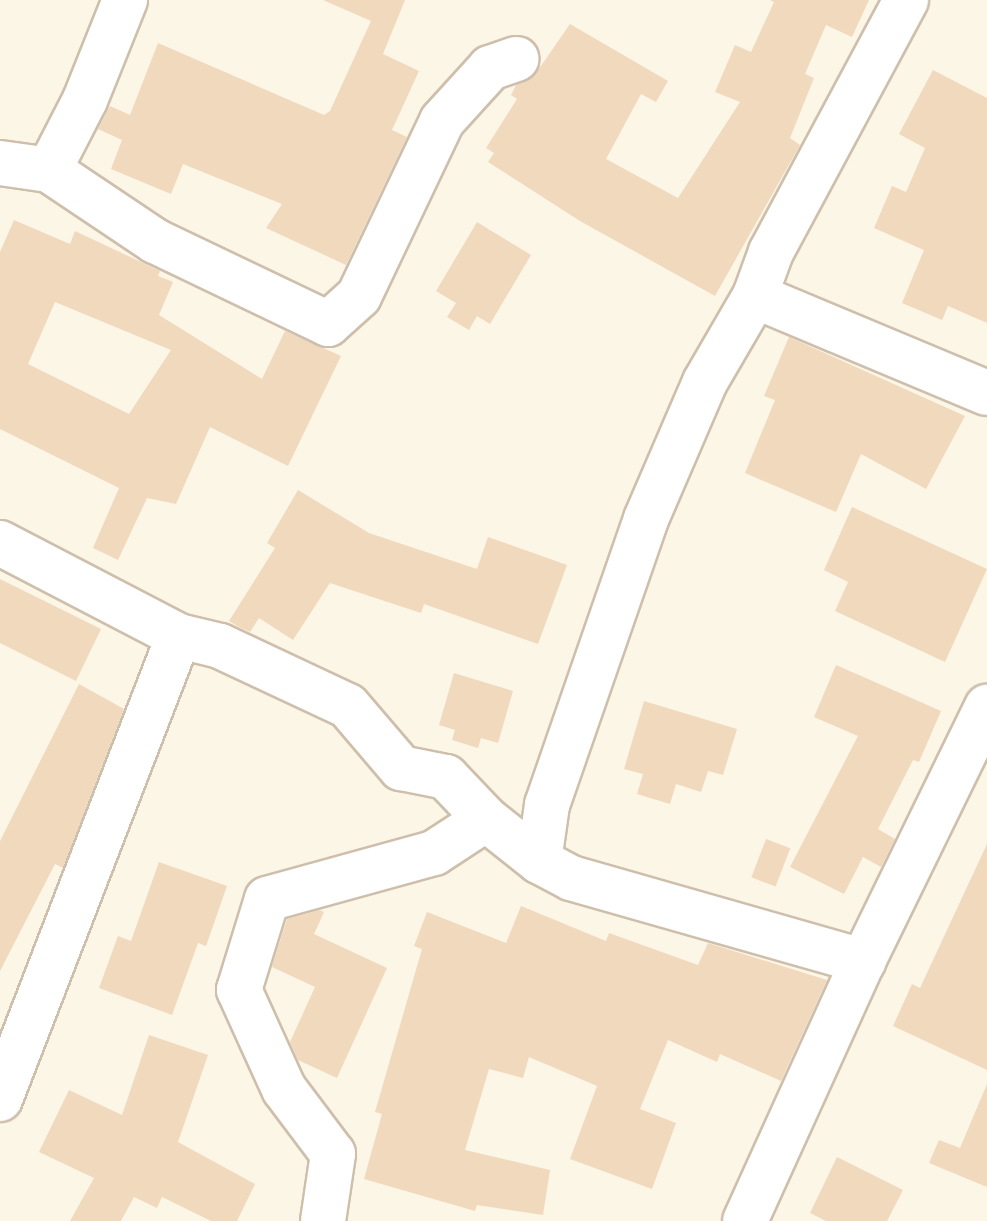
<!DOCTYPE html>
<style>
body{margin:0}
#map{position:relative;width:987px;height:1221px;overflow:hidden;background:#fcf6e6;font-family:Karla,sans-serif}
div>[style]{position:absolute}
[style*='--x']{left:calc(var(--x)*1px);top:calc(var(--y)*1px);width:calc(var(--w)*1px);rotate:calc(var(--a)*1deg)}
.building>*{inset:0;background:#f1d9be;transform-origin:0 0}
.roads{filter:drop-shadow(2px 0 #cebfac) drop-shadow(-2px 0 #cebfac) drop-shadow(0 2px #cebfac) drop-shadow(0 -2px #cebfac)}
.minor>*{height:44px;margin:-22px;padding:0 22px;transform-origin:22px;border-radius:22px;background:#fff}
span{translate:-50% -50%;white-space:nowrap;text-align:center;line-height:1.15;-webkit-text-stroke:7px #fffaec;paint-order:stroke}
</style>
<div id="map">
<div class="building">
<i style="clip-path:polygon(323px 0,405px 0,383px 54px,419px 71px,392px 130px,407px 137px,346px 265px,266px 228px,282px 204px,183px 164px,171px 194px,111px 169px,122px 140px,98px 129px,110px 106px,130px 115px,158px 43px,324px 115px,330px 111px,371px 21px)"></i>
<i style="clip-path:polygon(770px 0,869px 0,852px 37px,826px 25px,805px 74px,814px 78px,790px 138px,800px 145px,715px 296px,580px 221px,488px 162px,494px 153px,486px 148px,517px 99px,511px 95px,516px 85px,534px 76px,570px 24px,668px 81px,656px 102px,641px 94px,606px 159px,678px 198px,740px 102px,715px 92px,735px 45px,751px 52px,774px 2px)"></i>
<i style="clip-path:polygon(933px 70px,987px 98px,987px 323px,948px 306px,942px 320px,902px 303px,924px 250px,874px 228px,892px 186px,906px 192px,925px 148px,899px 134px)"></i>
<i style="clip-path:polygon(evenodd,14px 220px,70px 244px,75px 231px,160px 271px,158px 276px,173px 282px,159px 315px,262px 379px,285px 331px,341px 356px,288px 466px,210px 427px,176px 504px,147px 498px,118px 560px,93px 548px,119px 488px,0 429px,0 252px,14px 220px,55px 302px,171px 350px,129px 414px,28px 364px,55px 302px)"></i>
<i style="clip-path:polygon(477px 222px,531px 255px,490px 324px,477px 316px,469px 330px,447px 317px,456px 303px,436px 291px)"></i>
<i style="clip-path:polygon(789px 337px,965px 416px,926px 489px,861px 454px,836px 512px,745px 473px,775px 400px,764px 396px)"></i>
<i style="clip-path:polygon(298px 490px,369px 533px,477px 569px,488px 537px,567px 565px,538px 644px,424px 604px,421px 613px,330px 583px,293px 640px,259px 618px,250px 632px,239px 627px,229px 621px,275px 548px,267px 543px)"></i>
<i style="clip-path:polygon(852px 507px,987px 569px,945px 662px,835px 611px,848px 582px,824px 570px)"></i>
<i style="clip-path:polygon(0 579px,101px 629px,76px 681px,0 643px)"></i>
<i style="clip-path:polygon(836px 665px,941px 711px,919px 762px,913px 760px,878px 829px,895px 839px,881px 867px,863px 857px,844px 894px,790px 867px,858px 736px,814px 717px)"></i>
<i style="clip-path:polygon(454px 673px,513px 691px,498px 743px,481px 738px,478px 748px,452px 740px,455px 730px,439px 725px)"></i>
<i style="clip-path:polygon(79px 684px,124px 709px,63px 868px,55px 864px,0 971px,0 841px)"></i>
<i style="clip-path:polygon(644px 701px,737px 729px,723px 775px,708px 771px,701px 792px,676px 784px,670px 804px,637px 794px,643px 774px,624px 769px)"></i>
<i style="left:766px;top:839px;width:26px;height:41px;rotate:21deg"></i>
<i style="clip-path:polygon(987px 844px,987px 1070px,893px 1026px,912px 984px,920px 988px)"></i>
<i style="clip-path:polygon(159px 862px,227px 886px,206px 946px,198px 943px,172px 1015px,99px 988px,118px 936px,131px 941px)"></i>
<i style="clip-path:polygon(521px 906px,606px 941px,609px 933px,698px 965px,708px 943px,827px 980px,781px 1081px,720px 1054px,717px 1062px,668px 1040px,640px 1109px,676px 1123px,652px 1189px,570px 1159px,597px 1086px,529px 1057px,523px 1078px,489px 1069px,465px 1150px,550px 1170px,543px 1215px,477px 1205px,475px 1211px,364px 1179px,382px 1114px,375px 1112px,422px 949px,414px 946px,427px 912px,506px 943px)"></i>
<i style="clip-path:polygon(320px 910px,324px 912px,314px 934px,387px 968px,337px 1078px,298px 1060px,290px 1042px,315px 987px,272px 967px,287px 919px)"></i>
<i style="clip-path:polygon(149px 1035px,208px 1055px,178px 1142px,255px 1184px,237px 1221px,211px 1221px,162px 1197px,157px 1208px,134px 1197px,121px 1221px,70px 1221px,94px 1178px,39px 1152px,69px 1090px,122px 1115px)"></i>
<i style="clip-path:polygon(987px 1084px,987px 1187px,929px 1163px,939px 1140px,960px 1148px)"></i>
<i style="clip-path:polygon(837px 1157px,903px 1190px,887px 1221px,826px 1221px,810px 1213px)"></i>
</div>
<div class="roads">
<div class="minor">
<i style="--x:0;--y:163;--w:49;--a:8.1"></i>
<i style="--x:49;--y:170;--w:128;--a:33.8"></i>
<i style="--x:155;--y:241;--w:192;--a:25.6"></i>
<i style="--x:328;--y:324;--w:42;--a:-42.1"></i>
<i style="--x:359;--y:296;--w:194;--a:-64.6"></i>
<i style="--x:442;--y:121;--w:72;--a:-47.8"></i>
<i style="--x:490;--y:68;--w:28;--a:-19"></i>
<i style="--x:49;--y:170;--w:79;--a:-62.8"></i>
<i style="--x:85;--y:100;--w:108;--a:-68.2"></i>
<i style="--x:755;--y:296;--w:251;--a:22.7"></i>
<i style="--x:0;--y:543;--w:202;--a:27.5"></i>
<i style="--x:179;--y:636;--w:42;--a:13.7"></i>
<i style="--x:220;--y:646;--w:141;--a:25.1"></i>
<i style="--x:348;--y:706;--w:82;--a:49.5"></i>
<i style="--x:401;--y:768;--w:46;--a:11.3"></i>
<i style="--x:446;--y:777;--w:58;--a:46.4"></i>
<i style="--x:486;--y:819;--w:68;--a:38.4"></i>
<i style="--x:539;--y:861;--w:36;--a:28"></i>
<i style="--x:571;--y:878;--w:304;--a:15.9"></i>
<i style="--x:539;--y:861;--w:57;--a:-81.9"></i>
<i style="--x:547;--y:805;--w:303;--a:-70.9"></i>
<i style="--x:646;--y:519;--w:149;--a:-66.7"></i>
<i style="--x:705;--y:382;--w:99;--a:-59.8"></i>
<i style="--x:755;--y:296;--w:47;--a:-70"></i>
<i style="--x:771;--y:252;--w:286;--a:-61.8"></i>
<i style="--x:0;--y:1099;--w:496;--a:-68.9"></i>
<i style="--x:323;--y:1221;--w:68;--a:-81.5"></i>
<i style="--x:333;--y:1154;--w:81;--a:-127"></i>
<i style="--x:284;--y:1089;--w:109;--a:-114.4"></i>
<i style="--x:239;--y:990;--w:95;--a:-72.9"></i>
<i style="--x:267;--y:899;--w:173;--a:-15.4"></i>
<i style="--x:434;--y:853;--w:62;--a:-33.2"></i>
<i style="--x:745;--y:1221;--w:286;--a:-65.6"></i>
<i style="--x:863;--y:961;--w:283;--a:-64"></i>
</div>
</div>
</div>
